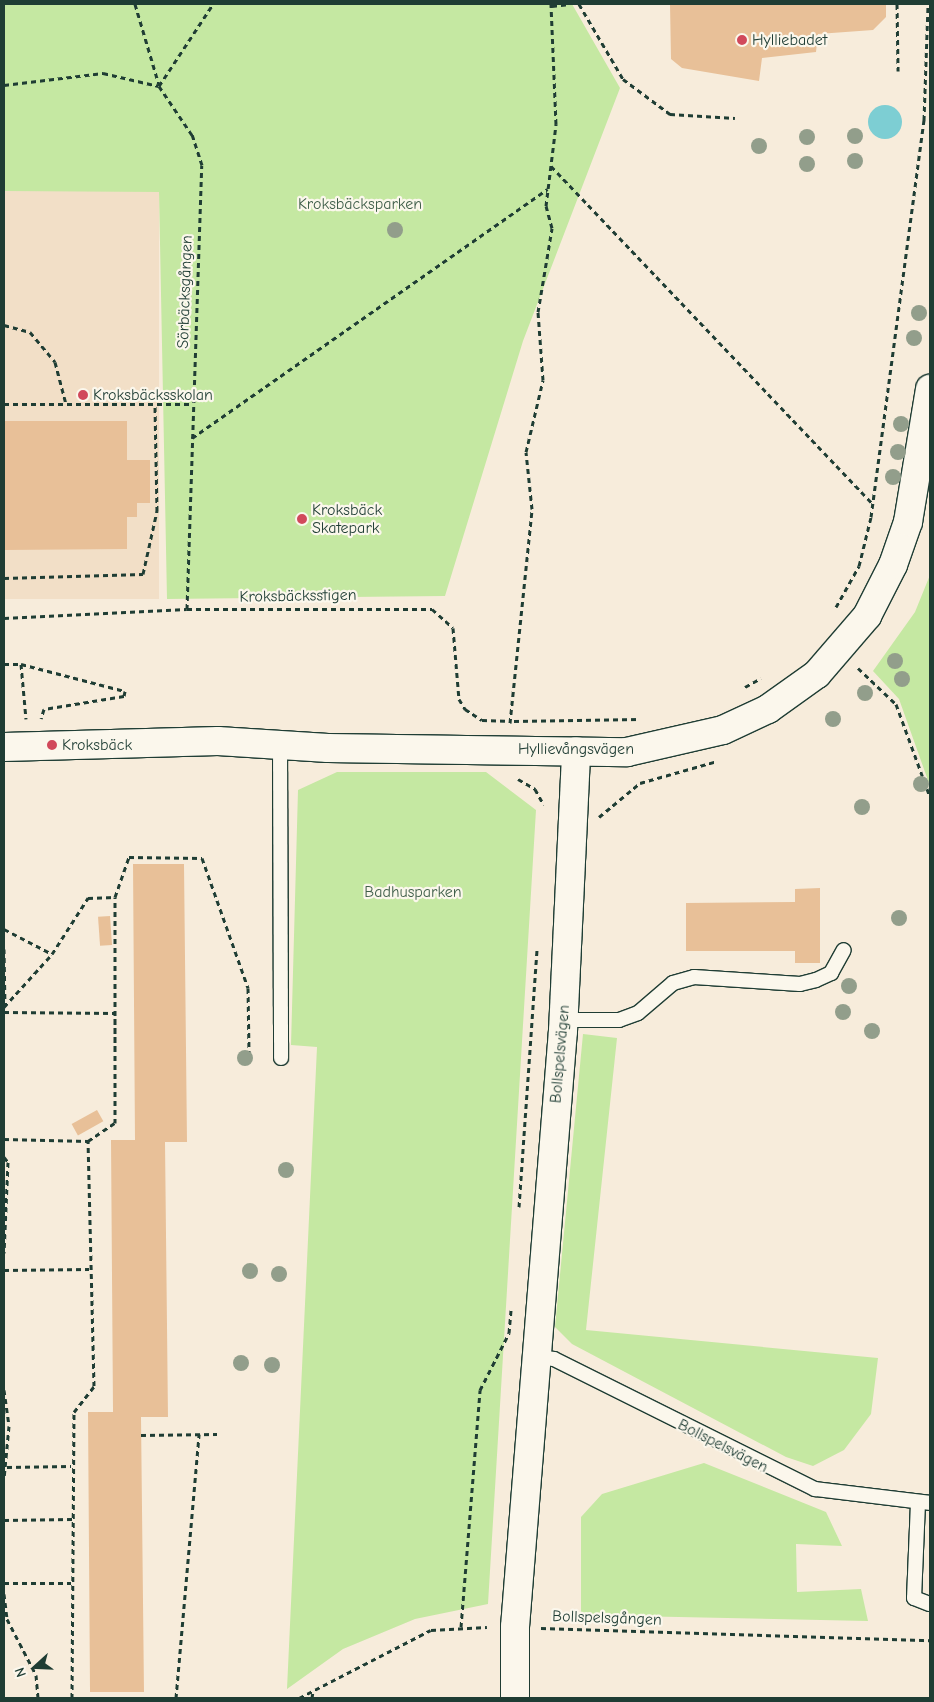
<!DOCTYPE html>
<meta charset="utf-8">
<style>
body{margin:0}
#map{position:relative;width:934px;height:1702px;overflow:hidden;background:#f7ecdb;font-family:"Comic Neue",sans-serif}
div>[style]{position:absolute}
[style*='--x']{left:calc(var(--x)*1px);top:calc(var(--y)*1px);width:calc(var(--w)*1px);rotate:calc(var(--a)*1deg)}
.built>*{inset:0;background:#f2dfc7;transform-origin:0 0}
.green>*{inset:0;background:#c5e8a2}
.water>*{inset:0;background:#7dced3}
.round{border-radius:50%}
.building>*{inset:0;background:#e8c098;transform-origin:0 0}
.path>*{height:3px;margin-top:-1.5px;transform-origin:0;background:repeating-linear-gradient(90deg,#1f3d34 0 5px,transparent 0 9px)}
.roads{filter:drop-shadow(1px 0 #1f3d34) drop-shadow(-1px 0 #1f3d34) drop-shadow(0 1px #1f3d34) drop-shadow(0 -1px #1f3d34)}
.lane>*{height:14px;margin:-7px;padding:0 7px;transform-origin:7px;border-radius:7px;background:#fbf7ec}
.street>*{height:28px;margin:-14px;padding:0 14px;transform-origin:14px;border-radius:14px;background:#fbf7ec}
.trees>*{width:16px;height:16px;margin:-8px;border-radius:50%;background:#929e8b}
.dots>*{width:14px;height:14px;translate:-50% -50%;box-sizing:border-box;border:2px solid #fbf7ec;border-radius:50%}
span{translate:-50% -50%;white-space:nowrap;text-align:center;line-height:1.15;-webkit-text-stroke:4.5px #fbf7ec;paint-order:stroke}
.poi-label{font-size:16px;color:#1f3d34}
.left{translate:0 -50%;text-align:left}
.park-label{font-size:16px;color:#405f4a}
.street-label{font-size:16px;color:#1f3d34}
.frame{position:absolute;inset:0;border:5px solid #1f3d34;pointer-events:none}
.north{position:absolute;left:10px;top:1642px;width:50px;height:50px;-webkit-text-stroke:4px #fbf7ec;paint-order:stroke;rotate:250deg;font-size:14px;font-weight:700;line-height:20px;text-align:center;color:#1f3d34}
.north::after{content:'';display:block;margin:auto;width:18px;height:22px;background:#1f3d34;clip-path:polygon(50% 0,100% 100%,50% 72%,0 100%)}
</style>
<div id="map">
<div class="built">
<i style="left:4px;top:191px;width:155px;height:408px"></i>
</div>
<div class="green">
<i style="clip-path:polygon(4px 4px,572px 4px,620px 88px,523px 341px,445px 596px,167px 599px,159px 192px,4px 191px)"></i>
<i style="clip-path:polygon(930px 575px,930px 786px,899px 699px,873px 671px,915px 612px)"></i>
<i style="clip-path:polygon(337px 772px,486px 772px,536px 810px,488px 1604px,415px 1619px,343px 1649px,287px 1689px,317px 1047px,291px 1045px,298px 790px)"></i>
<i style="clip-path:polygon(583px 1034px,617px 1038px,586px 1330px,878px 1358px,871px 1414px,844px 1450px,813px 1466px,786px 1457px,572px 1344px,555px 1327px)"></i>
<i style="clip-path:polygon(704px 1463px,826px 1512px,842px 1546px,796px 1544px,797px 1592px,861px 1589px,868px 1621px,581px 1615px,581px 1517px,602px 1494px)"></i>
</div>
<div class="water">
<i class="round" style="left:868px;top:105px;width:34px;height:34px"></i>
</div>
<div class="building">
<i style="clip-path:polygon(670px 4px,886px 4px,886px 17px,873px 30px,818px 34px,816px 52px,762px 58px,759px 81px,682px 68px,671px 59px)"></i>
<i style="clip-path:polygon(4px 421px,127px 421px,127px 460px,150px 460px,150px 503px,137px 503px,137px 517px,127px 517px,127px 549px,4px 550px)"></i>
<i style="clip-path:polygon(133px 864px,184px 864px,187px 1142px,165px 1142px,168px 1417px,141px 1417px,144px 1692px,90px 1692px,88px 1412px,113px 1412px,111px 1140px,135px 1140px)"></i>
<i style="clip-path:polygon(820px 888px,820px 963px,795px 963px,795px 951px,686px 951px,686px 903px,795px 902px,795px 889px)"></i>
<i style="left:110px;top:916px;width:29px;height:12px;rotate:86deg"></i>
<i style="left:97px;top:1110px;width:13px;height:29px;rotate:61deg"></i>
</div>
<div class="path">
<i style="--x:135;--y:4;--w:84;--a:73.5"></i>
<i style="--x:579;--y:4;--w:87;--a:59.6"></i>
<i style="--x:623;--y:79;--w:59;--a:36.7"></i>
<i style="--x:670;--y:114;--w:65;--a:3.5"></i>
<i style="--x:897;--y:4;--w:67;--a:89.1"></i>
<i style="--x:552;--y:6;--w:18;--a:-6"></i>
<i style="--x:4;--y:85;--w:100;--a:-6.9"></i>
<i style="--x:103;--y:73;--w:57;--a:13.1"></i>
<i style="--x:551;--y:166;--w:465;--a:46.4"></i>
<i style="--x:4;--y:325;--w:27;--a:15"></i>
<i style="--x:30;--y:332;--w:39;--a:50"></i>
<i style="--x:55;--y:362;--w:43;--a:75.3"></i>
<i style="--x:4;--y:404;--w:189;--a:0"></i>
<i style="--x:192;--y:438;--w:434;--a:-35"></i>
<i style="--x:4;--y:578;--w:139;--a:-1.6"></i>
<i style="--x:143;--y:574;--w:65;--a:-77.5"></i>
<i style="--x:157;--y:511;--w:107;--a:-91.1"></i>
<i style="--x:836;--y:607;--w:47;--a:-60.7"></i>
<i style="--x:859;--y:566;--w:50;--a:-76.2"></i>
<i style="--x:871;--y:517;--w:401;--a:-82.4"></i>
<i style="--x:924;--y:120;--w:116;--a:-88"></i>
<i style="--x:187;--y:609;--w:444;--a:-88.1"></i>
<i style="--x:202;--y:165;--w:32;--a:-108"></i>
<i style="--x:192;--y:135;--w:59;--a:-124"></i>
<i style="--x:159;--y:86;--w:98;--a:-56.6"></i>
<i style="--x:4;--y:618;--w:183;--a:-2.8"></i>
<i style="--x:187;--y:609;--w:245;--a:0"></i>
<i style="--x:432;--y:609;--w:28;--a:42"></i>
<i style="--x:453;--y:628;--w:71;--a:85.2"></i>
<i style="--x:459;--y:699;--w:12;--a:59"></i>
<i style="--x:465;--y:709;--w:20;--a:33"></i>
<i style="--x:482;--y:720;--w:23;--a:2"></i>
<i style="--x:4;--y:664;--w:17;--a:0"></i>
<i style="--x:21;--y:664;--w:107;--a:14.6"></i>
<i style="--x:125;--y:691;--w:5;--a:101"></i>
<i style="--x:124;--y:696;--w:81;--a:170.8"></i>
<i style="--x:44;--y:709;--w:10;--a:107"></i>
<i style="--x:21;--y:664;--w:55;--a:84.8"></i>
<i style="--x:858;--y:668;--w:52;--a:43.5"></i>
<i style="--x:896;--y:704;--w:99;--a:69.9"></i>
<i style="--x:745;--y:687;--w:18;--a:-29"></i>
<i style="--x:514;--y:721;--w:126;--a:-0.9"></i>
<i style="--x:510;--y:723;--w:215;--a:-84.1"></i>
<i style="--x:532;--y:509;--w:57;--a:-96"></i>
<i style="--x:526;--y:452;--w:74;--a:-76.7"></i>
<i style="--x:543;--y:380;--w:68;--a:-94.2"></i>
<i style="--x:538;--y:312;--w:85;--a:-80.5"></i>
<i style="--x:552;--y:228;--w:23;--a:-105"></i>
<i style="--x:546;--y:206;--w:83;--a:-83"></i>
<i style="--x:556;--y:124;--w:120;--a:-92.4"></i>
<i style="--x:518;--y:779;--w:20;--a:30"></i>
<i style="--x:535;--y:789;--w:18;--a:61"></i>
<i style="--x:599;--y:817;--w:53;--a:-39.7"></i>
<i style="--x:640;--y:783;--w:80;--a:-15.9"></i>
<i style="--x:4;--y:929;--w:54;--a:27.5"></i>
<i style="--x:4;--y:949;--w:57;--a:89"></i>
<i style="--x:4;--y:1007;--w:72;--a:-47.8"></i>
<i style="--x:52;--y:954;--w:67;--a:-57.3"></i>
<i style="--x:88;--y:898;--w:27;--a:-2"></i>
<i style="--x:4;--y:1012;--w:111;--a:0.5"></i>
<i style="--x:4;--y:1139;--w:84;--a:1.4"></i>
<i style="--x:4;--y:1157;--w:6;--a:51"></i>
<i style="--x:8;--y:1162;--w:91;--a:92.5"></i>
<i style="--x:519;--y:1207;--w:259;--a:-86"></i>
<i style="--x:4;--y:1270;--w:85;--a:-0.7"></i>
<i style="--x:4;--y:1390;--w:36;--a:82"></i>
<i style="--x:9;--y:1426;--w:53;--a:95.4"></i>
<i style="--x:141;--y:1435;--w:76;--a:-0.8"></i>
<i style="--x:7;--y:1467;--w:64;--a:-0.9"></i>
<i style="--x:4;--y:1520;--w:68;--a:-0.8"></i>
<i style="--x:4;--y:1583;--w:67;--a:0"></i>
<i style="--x:4;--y:1594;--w:25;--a:83"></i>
<i style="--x:7;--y:1619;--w:63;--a:62.6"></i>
<i style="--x:36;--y:1675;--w:23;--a:85"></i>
<i style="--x:461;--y:1627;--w:238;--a:-85.4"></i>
<i style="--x:480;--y:1390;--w:64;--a:-63"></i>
<i style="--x:509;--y:1333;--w:23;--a:-85"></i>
<i style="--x:541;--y:1628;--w:389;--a:1.8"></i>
<i style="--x:72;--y:1698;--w:286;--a:-89.6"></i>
<i style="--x:74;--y:1412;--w:33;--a:-52"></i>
<i style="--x:94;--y:1386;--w:245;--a:-91.4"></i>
<i style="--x:88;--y:1141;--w:32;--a:-34"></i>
<i style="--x:115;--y:1123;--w:226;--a:-90"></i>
<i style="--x:115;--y:897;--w:42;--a:-70.7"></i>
<i style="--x:129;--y:857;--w:73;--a:0.8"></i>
<i style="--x:202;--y:858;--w:138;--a:70.5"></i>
<i style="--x:248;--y:988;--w:67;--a:89.1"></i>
<i style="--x:176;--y:1698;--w:265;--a:-85"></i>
<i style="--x:299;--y:1698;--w:148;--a:-27.3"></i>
<i style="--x:431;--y:1630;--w:56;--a:-3.1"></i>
<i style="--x:312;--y:1698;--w:7;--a:-82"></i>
</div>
<div class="roads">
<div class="lane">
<i style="--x:280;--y:744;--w:314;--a:89.8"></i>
<i style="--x:563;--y:1020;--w:56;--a:0"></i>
<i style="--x:619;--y:1020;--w:20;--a:-20"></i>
<i style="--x:638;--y:1013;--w:46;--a:-40.6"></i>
<i style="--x:673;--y:983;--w:22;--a:-16"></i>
<i style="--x:694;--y:977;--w:106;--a:3.8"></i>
<i style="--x:800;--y:984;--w:16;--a:-14"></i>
<i style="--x:816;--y:980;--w:17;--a:-25"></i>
<i style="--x:831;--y:973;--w:26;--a:-61"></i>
<i style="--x:538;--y:1357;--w:16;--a:7"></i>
<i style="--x:554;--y:1359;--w:292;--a:26.5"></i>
<i style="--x:815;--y:1489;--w:116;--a:6.9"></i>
<i style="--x:918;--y:1503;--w:95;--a:92.4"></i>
<i style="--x:914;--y:1598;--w:17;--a:21"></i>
</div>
<div class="street">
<i style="--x:4;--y:747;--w:214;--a:-1.6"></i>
<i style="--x:218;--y:741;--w:110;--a:3.6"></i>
<i style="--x:328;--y:748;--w:299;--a:0.8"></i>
<i style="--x:627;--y:752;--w:98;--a:-12.9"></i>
<i style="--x:723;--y:730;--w:50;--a:-25"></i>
<i style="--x:768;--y:709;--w:60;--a:-35.5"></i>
<i style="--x:817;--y:674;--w:77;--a:-49.2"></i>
<i style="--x:867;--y:616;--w:57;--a:-63"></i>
<i style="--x:893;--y:565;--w:46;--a:-70.8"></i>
<i style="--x:908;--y:522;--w:135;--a:-80.6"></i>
<i style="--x:515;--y:1698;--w:71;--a:-90"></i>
<i style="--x:515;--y:1627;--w:598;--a:-85.4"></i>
<i style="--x:563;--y:1031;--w:280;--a:-87.3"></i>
</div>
</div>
<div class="trees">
<i style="left:855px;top:136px"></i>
<i style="left:807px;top:137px"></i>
<i style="left:759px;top:146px"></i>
<i style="left:855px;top:161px"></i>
<i style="left:807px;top:164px"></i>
<i style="left:395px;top:230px"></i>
<i style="left:919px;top:313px"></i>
<i style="left:914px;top:338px"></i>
<i style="left:901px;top:424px"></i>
<i style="left:898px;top:452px"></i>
<i style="left:893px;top:477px"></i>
<i style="left:895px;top:661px"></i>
<i style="left:902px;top:679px"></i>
<i style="left:865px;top:693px"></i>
<i style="left:833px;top:719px"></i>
<i style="left:921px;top:784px"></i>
<i style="left:862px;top:807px"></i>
<i style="left:899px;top:918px"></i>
<i style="left:849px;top:986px"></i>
<i style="left:843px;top:1012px"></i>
<i style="left:872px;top:1031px"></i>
<i style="left:245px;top:1058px"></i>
<i style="left:286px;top:1170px"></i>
<i style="left:250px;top:1271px"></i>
<i style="left:279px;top:1274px"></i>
<i style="left:241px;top:1363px"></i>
<i style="left:272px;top:1365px"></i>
</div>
<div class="dots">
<i style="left:742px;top:40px;background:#d1495b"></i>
<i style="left:83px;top:395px;background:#d1495b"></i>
<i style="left:302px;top:519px;background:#d1495b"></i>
<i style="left:52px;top:745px;background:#d1495b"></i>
</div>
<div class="poi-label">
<span class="left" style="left:752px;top:40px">Hylliebadet</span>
<span class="left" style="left:93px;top:395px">Kroksbäcksskolan</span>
<span class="left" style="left:312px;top:519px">Kroksbäck<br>Skatepark</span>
<span class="left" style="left:62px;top:745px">Kroksbäck</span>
</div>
<div class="park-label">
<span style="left:360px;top:204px">Kroksbäcksparken</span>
<span style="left:413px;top:892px">Badhusparken</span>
</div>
<div class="street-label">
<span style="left:185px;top:292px;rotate:-88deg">Sörbäcksgången</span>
<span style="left:298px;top:596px;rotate:-1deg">Kroksbäcksstigen</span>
<span style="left:576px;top:749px">Hyllievångsvägen</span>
<span style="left:560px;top:1054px;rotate:-85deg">Bollspelsvägen</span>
<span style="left:723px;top:1446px;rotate:27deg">Bollspelsvägen</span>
<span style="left:607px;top:1618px;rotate:2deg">Bollspelsgången</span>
</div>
<div class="frame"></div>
<div class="north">N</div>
</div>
